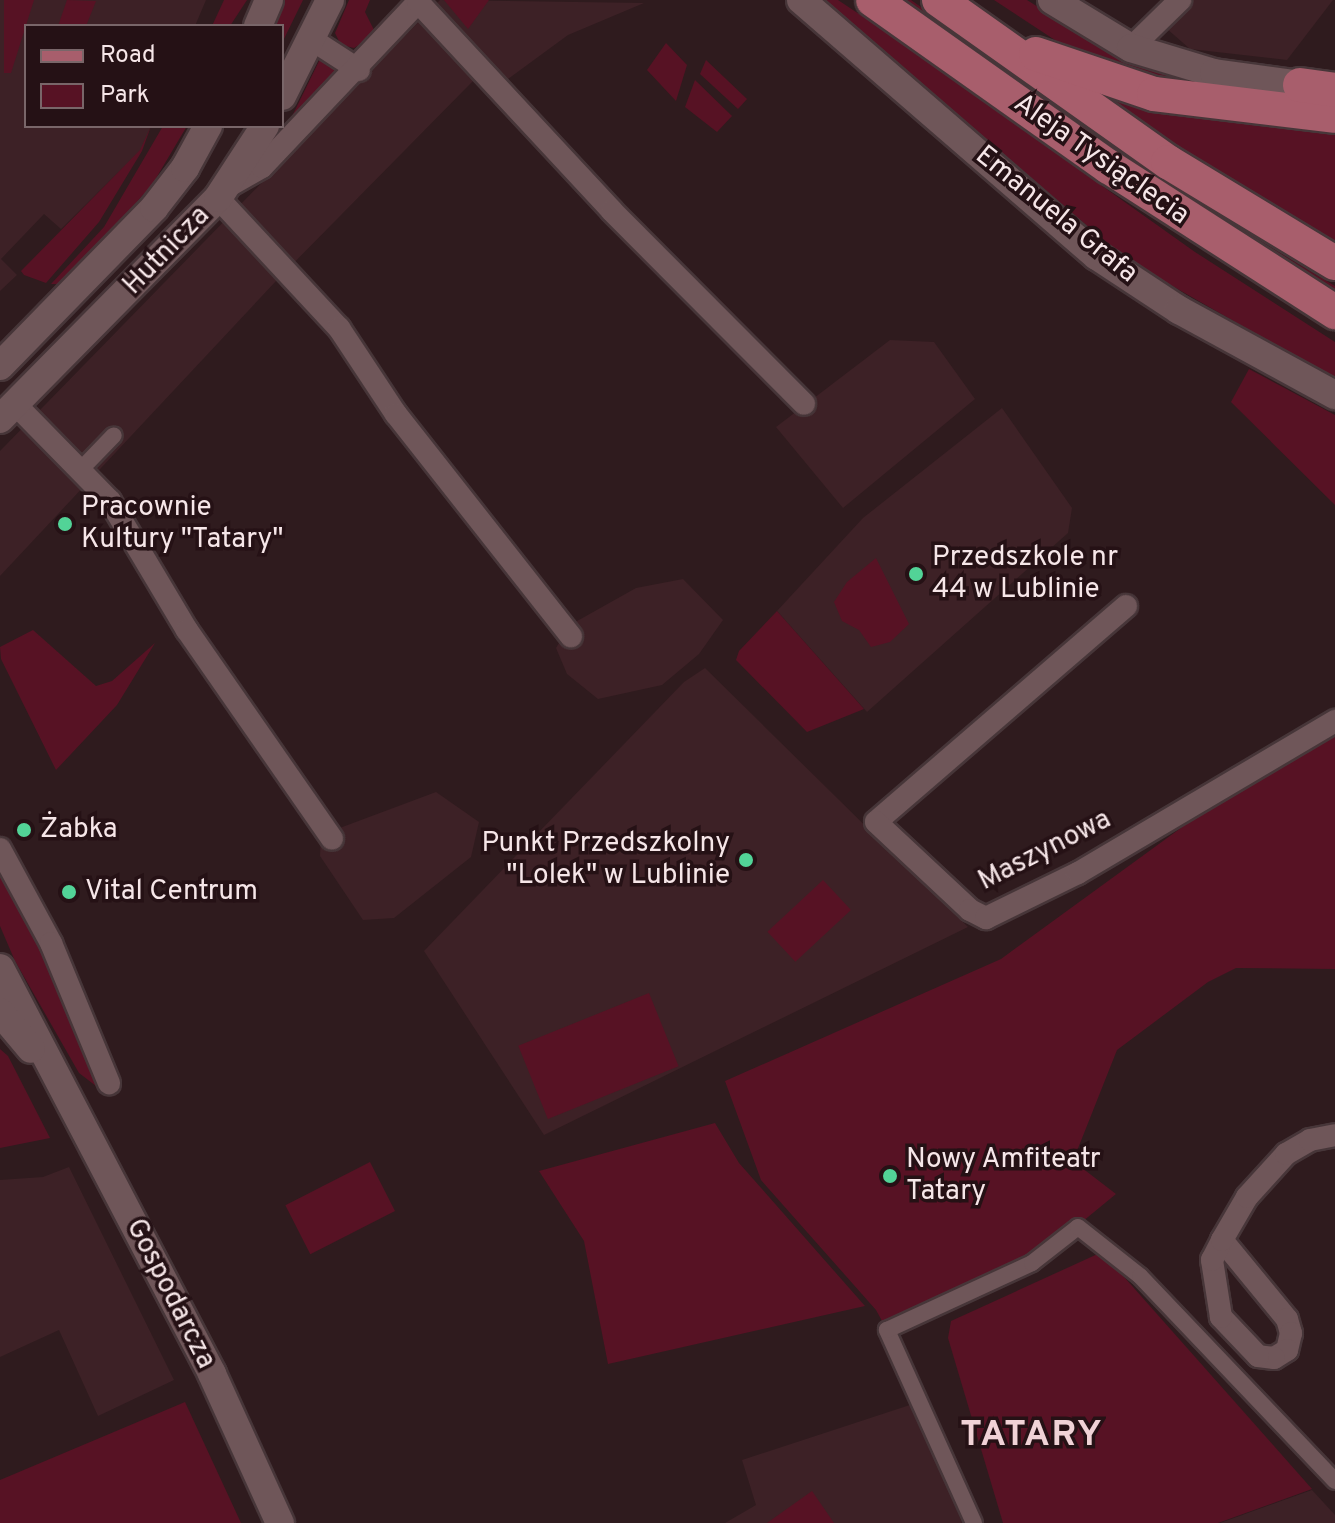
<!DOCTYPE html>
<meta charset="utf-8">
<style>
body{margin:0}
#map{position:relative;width:1335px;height:1523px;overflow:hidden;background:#2f1b1e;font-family:Overpass,sans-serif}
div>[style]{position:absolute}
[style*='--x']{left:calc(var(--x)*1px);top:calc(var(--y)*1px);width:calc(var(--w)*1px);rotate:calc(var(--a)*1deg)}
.built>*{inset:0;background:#3d2126}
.green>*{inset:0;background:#571224;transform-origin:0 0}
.roads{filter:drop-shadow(2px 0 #473639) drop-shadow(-2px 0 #473639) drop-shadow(0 2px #473639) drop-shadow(0 -2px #473639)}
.pedestrian>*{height:16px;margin:-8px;padding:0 8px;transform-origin:8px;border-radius:8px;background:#6f5659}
.minor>*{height:22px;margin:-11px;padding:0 11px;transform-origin:11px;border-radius:11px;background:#6f5659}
.tertiary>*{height:28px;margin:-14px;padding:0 14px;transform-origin:14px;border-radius:14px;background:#6f5659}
.primary>*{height:34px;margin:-17px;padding:0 17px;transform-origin:17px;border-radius:17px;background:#a85e6c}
.dots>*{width:22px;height:22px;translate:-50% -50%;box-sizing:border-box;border:4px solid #251115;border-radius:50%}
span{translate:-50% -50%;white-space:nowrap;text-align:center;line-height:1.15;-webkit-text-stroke:7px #251115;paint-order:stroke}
.street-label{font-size:28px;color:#f6e6e8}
.poi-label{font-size:28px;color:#f6e6e8}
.left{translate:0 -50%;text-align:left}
.right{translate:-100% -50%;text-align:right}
.district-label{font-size:36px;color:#f0d2d6;font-weight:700;letter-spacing:2px}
.legend{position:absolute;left:24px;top:24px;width:260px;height:104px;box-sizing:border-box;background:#251115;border:2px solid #796669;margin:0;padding:10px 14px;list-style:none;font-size:24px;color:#f6e6e8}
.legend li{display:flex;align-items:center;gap:16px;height:40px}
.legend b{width:40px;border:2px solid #796669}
</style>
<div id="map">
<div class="built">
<i style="clip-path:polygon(0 0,206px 0,195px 26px,26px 26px,26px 126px,151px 126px,141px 150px,61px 229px,44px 214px,1px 259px,17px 275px,0 291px)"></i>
<i style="clip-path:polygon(440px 0,644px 3px,568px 35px,489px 93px,473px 81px,276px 281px,0 576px,0 451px)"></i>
<i style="clip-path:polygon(1192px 0,1333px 0,1287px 60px,1190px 49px,1166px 28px)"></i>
<i style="clip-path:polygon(890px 340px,934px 342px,975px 399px,843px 508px,776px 427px)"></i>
<i style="clip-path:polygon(1002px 408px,1072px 508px,1068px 533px,867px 712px,777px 611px,863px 518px)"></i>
<i style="clip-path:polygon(683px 579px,723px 620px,699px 654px,662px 685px,598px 699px,567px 674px,556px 648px,570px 625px,636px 588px)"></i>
<i style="clip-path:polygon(705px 668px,968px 927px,544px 1135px,424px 951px,684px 682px)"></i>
<i style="clip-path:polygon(436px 792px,479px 822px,471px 857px,394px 918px,363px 920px,320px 856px,321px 835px)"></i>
<i style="clip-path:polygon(69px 1167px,174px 1380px,98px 1416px,59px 1330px,0 1357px,0 1180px,43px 1177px)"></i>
<i style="clip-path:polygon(916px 1403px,962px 1523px,725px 1523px,756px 1505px,742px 1460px)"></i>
<i style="clip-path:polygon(1312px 1490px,1335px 1515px,1335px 1523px,1220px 1523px)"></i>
</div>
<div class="green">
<i style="clip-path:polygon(4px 0,34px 0,11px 73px,4px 73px)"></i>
<i style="clip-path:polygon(67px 0,96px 1px,86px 26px,58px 26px)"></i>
<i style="clip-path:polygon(224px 0,247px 0,230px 26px,212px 26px)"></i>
<i style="clip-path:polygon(284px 0,303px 0,282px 43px,282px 26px,273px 26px)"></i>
<i style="clip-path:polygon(349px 0,370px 0,365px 12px,376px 34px,354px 48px,341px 45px,335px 33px)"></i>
<i style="clip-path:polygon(444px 0,489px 0,468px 29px)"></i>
<i style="clip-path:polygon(824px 0,838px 0,880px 28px,1195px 252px,1335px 342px,1335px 379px,1127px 260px)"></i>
<i style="clip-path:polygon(901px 0,911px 0,1193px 201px,1335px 286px,1335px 291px,1169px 192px)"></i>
<i style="clip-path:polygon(994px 0,1027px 0,1093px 42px,1209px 87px,1160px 82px,1064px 46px)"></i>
<i style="clip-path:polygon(666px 43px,687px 65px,676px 101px,647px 70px)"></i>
<i style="clip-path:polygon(320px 59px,342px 75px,281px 139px)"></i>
<i style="clip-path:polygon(706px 60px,747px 99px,738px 109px,700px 74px)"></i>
<i style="clip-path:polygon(695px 80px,732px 116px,717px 132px,685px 107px)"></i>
<i style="clip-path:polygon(1097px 92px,1335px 125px,1335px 243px,1172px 146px)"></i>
<i style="clip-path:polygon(151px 126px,142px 151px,99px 222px,46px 283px,24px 275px,21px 271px,140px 150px)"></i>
<i style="clip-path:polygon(163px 126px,187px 126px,152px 185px,63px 284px,51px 284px,104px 227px)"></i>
<i style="clip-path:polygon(1249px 369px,1335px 415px,1335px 505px,1231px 402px)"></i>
<i style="clip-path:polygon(876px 558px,909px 624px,890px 642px,871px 647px,859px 630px,842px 621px,834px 602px,847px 582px)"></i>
<i style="clip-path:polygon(777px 611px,864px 709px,807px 732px,736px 660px,739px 651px)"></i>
<i style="clip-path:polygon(33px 630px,96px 686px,112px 681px,155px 643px,117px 705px,56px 770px,1px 659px,0 647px)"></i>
<i style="clip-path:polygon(1335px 735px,1335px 969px,1236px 968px,1208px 982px,1117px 1050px,1073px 1161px,1116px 1194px,1032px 1263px,887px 1330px,876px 1310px,761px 1180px,725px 1081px,1001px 959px,1196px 817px)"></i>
<i style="clip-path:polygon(0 876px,37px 935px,99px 1080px,96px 1086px,79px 1073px,15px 961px,0 926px)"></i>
<i style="left:823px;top:880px;width:41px;height:76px;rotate:47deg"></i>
<i style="left:649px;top:993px;width:79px;height:141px;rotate:68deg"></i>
<i style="clip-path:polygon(0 1049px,8px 1056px,50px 1138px,0 1148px)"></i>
<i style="clip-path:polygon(715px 1123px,739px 1163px,865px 1306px,608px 1364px,584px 1241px,539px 1171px)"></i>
<i style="left:370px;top:1162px;width:55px;height:95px;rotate:63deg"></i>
<i style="clip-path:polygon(1102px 1252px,1312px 1489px,1218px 1523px,1003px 1523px,948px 1338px,951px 1321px)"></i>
<i style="clip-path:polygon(185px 1402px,241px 1523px,0 1523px,0 1480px)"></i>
<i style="clip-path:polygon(812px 1491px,834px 1523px,767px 1523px)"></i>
</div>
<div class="roads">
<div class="pedestrian">
<i style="--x:88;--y:462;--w:37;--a:-46"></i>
<i style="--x:974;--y:1523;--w:212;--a:-114.3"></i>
<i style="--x:887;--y:1330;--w:160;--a:-24.8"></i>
<i style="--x:1032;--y:1263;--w:58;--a:-38"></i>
<i style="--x:1078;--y:1227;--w:79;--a:38.3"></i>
<i style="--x:1140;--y:1276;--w:283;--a:46.4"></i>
</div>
<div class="minor">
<i style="--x:311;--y:39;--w:57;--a:32.9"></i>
<i style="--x:1131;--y:48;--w:69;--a:-44.4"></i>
<i style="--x:227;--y:187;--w:40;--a:-29.7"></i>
<i style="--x:262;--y:167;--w:227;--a:-46.6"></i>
<i style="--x:418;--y:2;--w:285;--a:47.1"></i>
<i style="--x:612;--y:211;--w:272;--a:45.1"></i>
<i style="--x:218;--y:198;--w:178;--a:47.1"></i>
<i style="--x:339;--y:328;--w:103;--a:56.5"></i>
<i style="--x:396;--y:414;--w:283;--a:51.8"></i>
<i style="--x:15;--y:404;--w:136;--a:45.6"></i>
<i style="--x:110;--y:501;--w:150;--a:59.2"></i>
<i style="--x:187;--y:630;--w:254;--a:55.2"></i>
<i style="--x:1126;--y:606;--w:330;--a:139.2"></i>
<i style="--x:876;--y:822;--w:129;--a:43.1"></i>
<i style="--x:970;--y:910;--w:18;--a:27"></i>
<i style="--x:986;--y:918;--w:102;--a:-26.1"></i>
<i style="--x:1078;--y:873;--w:299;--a:-30.6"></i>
<i style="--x:0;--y:849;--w:107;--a:61.5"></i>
<i style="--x:51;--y:943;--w:152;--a:67.5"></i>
<i style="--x:1222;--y:1240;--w:102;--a:50.6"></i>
<i style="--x:1287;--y:1319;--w:15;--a:74"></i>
<i style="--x:1291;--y:1333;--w:17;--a:103"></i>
<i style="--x:1287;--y:1350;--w:15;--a:148"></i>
<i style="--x:1274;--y:1358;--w:16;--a:-173"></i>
<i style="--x:1258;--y:1356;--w:54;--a:-133.5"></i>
<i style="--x:1221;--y:1317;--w:58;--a:-99"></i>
<i style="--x:1212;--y:1260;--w:22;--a:-63"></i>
<i style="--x:1222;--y:1240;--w:50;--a:-59.8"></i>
<i style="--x:1247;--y:1197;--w:58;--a:-47.8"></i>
<i style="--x:1286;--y:1154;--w:28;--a:-30"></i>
<i style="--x:1310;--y:1140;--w:25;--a:-11"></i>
</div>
<div class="tertiary">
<i style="--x:801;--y:0;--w:391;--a:40.9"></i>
<i style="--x:1097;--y:256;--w:98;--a:33.4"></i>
<i style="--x:1179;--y:310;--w:178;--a:28.6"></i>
<i style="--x:1052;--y:0;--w:92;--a:31.3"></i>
<i style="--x:1131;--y:48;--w:87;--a:16.8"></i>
<i style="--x:1214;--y:73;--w:87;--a:7.9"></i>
<i style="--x:258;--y:26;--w:28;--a:-67"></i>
<i style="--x:282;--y:96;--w:107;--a:-63.4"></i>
<i style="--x:0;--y:366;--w:221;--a:-45.7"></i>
<i style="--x:154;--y:208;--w:51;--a:-52.2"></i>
<i style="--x:185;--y:168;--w:48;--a:-61.3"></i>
<i style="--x:0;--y:419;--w:310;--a:-45.4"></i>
<i style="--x:218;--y:198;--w:86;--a:-56.9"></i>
<i style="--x:0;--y:968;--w:458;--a:62.4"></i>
<i style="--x:212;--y:1374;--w:164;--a:65.5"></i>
<i style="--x:0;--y:1012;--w:48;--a:50"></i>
</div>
<div class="primary">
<i style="--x:873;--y:0;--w:289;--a:35.3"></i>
<i style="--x:1109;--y:167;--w:269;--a:32.7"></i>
<i style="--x:939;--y:0;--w:281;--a:35.3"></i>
<i style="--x:1168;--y:162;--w:195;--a:31.2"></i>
<i style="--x:1036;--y:54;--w:125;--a:18.7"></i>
<i style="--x:1154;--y:94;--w:182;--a:6.9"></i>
<i style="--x:1300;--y:85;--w:35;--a:8"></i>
</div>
</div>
<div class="dots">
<i style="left:65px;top:524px;background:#52d397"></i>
<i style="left:916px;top:574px;background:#52d397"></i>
<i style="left:24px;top:830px;background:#52d397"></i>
<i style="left:746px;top:860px;background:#52d397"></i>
<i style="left:69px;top:892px;background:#52d397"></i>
<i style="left:890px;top:1176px;background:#52d397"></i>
</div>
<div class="street-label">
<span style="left:1101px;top:160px;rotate:35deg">Aleja Tysiąclecia</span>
<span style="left:1056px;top:215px;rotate:39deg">Emanuela Grafa</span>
<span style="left:167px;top:251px;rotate:-46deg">Hutnicza</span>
<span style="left:1045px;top:851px;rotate:-27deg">Maszynowa</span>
<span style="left:170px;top:1294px;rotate:63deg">Gospodarcza</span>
</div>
<div class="poi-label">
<span class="left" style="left:81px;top:524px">Pracownie<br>Kultury "Tatary"</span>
<span class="left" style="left:932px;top:574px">Przedszkole nr<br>44 w Lublinie</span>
<span class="left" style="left:40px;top:830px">Żabka</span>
<span class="right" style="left:730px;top:860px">Punkt Przedszkolny<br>"Lolek" w Lublinie</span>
<span class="left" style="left:85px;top:892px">Vital Centrum</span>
<span class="left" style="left:906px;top:1176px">Nowy Amfiteatr<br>Tatary</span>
</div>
<div class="district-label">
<span style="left:1032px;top:1437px">TATARY</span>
</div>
<ul class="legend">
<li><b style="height:10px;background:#a85e6c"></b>Road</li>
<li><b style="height:22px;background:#571224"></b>Park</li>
</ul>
</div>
